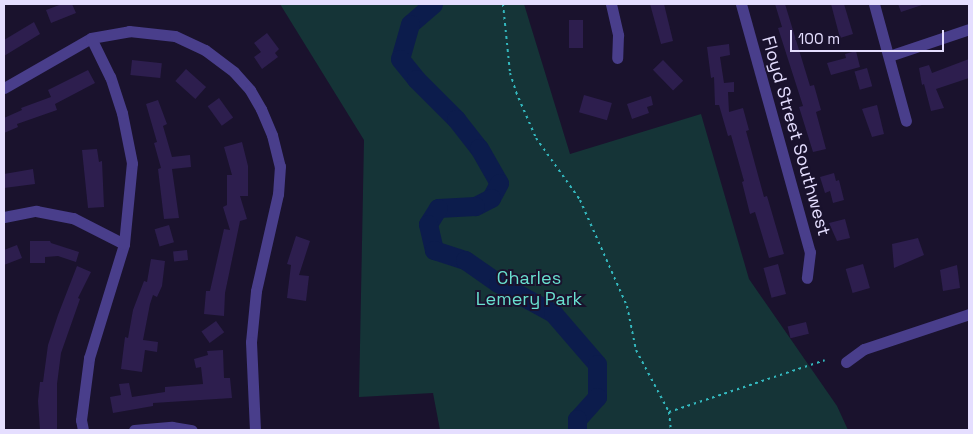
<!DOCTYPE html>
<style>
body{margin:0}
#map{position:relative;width:973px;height:434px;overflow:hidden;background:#1a122d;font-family:"Space Grotesk",sans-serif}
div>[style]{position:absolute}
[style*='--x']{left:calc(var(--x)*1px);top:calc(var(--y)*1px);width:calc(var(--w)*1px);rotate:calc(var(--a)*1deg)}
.green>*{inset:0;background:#153437}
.river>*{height:19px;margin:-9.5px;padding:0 9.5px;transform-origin:9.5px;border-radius:9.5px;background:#0c1c4c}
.building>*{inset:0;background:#2d1e4e;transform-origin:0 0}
.path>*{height:2px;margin-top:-1px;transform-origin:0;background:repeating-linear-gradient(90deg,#33b8be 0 2.5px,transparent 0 6.5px)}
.minor>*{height:11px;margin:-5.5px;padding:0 5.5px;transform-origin:5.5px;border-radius:5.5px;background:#493e8b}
span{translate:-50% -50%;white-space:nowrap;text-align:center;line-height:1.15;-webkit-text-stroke:4px #1a122d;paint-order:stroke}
.street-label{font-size:18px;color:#e5deff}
.park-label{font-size:18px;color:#69e0cf}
.frame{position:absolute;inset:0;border:5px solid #e5deff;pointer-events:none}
.scale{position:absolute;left:790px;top:30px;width:154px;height:22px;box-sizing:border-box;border:2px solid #e5deff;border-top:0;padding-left:6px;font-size:15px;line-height:18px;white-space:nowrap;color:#e5deff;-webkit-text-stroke:4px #1a122d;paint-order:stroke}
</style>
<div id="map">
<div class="green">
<i style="clip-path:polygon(280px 4px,524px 4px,570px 154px,701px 114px,749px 279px,837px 406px,848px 430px,440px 430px,433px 393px,359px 397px,364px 140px)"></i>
</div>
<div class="river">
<i style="--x:433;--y:4;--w:30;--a:139"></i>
<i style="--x:410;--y:24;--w:36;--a:106"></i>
<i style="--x:400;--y:59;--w:26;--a:51"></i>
<i style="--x:416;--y:79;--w:57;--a:45"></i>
<i style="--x:456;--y:119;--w:37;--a:52"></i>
<i style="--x:479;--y:148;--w:40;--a:60.3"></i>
<i style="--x:499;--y:183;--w:17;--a:118"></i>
<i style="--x:491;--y:198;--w:18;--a:153"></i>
<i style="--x:475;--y:206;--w:37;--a:177"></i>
<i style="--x:438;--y:208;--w:19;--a:122"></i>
<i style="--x:428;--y:224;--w:27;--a:77"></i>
<i style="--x:434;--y:250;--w:33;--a:18"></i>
<i style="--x:465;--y:260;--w:40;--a:34.9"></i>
<i style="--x:498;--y:283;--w:63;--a:28.6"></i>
<i style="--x:553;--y:313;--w:67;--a:49.2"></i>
<i style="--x:597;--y:364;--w:33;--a:90"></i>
<i style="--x:597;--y:397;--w:30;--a:132"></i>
<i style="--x:577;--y:419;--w:11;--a:90"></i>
</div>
<div class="building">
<i style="clip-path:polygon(62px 4px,72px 4px,76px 13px,51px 23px,46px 10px)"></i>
<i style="clip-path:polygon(650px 4px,664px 4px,673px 41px,661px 44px)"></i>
<i style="clip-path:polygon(775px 4px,785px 4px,810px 86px,814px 85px,821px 110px,816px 112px,826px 149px,813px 152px,799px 107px,803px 106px,778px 28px,782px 27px)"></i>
<i style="clip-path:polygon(831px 4px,844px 4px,853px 34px,840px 38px)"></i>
<i style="clip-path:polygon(898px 4px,922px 4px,922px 5px,901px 12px)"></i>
<i style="left:569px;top:20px;width:14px;height:28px"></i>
<i style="clip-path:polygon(34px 22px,40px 34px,4px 56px,4px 40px)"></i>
<i style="clip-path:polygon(267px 33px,279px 49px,275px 53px,278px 57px,262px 69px,254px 57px,261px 52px,254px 43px)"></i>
<i style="clip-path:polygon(729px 44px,730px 55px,720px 57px,724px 83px,734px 82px,734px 92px,728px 92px,729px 112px,743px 108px,749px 130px,746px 131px,764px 197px,767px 196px,784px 254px,769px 258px,755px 212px,750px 214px,742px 182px,744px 181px,731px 135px,728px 136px,719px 105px,715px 105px,714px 77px,711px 78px,707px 47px)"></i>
<i style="clip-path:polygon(856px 51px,860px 67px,831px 75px,827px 63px,846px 58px,845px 54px)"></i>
<i style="clip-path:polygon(969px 59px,969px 78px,936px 89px,944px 108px,931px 111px,924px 84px,922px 85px,919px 68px,929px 65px,932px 73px)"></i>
<i style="left:132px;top:60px;width:30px;height:15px;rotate:6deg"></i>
<i style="left:663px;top:60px;width:29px;height:14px;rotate:46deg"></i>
<i style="left:867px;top:68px;width:19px;height:13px;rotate:74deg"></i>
<i style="left:186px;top:69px;width:27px;height:16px;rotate:42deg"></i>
<i style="clip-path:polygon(88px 70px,95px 83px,55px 104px,57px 110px,17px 124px,18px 127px,4px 133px,4px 118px,22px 110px,21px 108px,51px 97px,48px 90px)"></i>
<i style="left:584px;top:95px;width:29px;height:18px;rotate:16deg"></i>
<i style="clip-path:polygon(651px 96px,653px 105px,647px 107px,649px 113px,632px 119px,627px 104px)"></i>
<i style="left:219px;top:98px;width:24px;height:14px;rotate:54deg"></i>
<i style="clip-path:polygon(158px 100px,167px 124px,163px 126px,172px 157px,190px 155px,191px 167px,172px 169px,179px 218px,164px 219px,158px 169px,161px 168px,154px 143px,157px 142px,146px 104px)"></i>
<i style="clip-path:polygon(877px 105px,884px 134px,872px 137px,862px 109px)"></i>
<i style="clip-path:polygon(242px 142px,248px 166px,248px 196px,240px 196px,247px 219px,240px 221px,225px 293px,224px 316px,204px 314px,206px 291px,210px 291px,224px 229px,230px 230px,223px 207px,227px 205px,227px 175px,232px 175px,224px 147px)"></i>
<i style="clip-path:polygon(97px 149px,99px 162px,102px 161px,104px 207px,88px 208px,82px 150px)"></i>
<i style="clip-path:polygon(33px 169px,35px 184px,4px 188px,4px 174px)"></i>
<i style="clip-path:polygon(834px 173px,836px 181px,839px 180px,844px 200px,833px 203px,830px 191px,825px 193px,820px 177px)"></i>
<i style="clip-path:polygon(845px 219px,850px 238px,837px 241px,829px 223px)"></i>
<i style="left:169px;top:225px;width:18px;height:15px;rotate:74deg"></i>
<i style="clip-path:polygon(296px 236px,310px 241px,299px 275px,309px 276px,306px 301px,287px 298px,291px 265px,287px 264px)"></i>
<i style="clip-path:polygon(918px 238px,924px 255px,894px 268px,892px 244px)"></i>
<i style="clip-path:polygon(30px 241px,50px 241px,51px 243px,79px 252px,76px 262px,58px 256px,45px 257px,45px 263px,30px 263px)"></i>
<i style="clip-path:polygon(17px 245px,22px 258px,4px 265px,4px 250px)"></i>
<i style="left:187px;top:250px;width:10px;height:14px;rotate:84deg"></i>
<i style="clip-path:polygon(151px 259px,165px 261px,162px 286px,157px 297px,153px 295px,150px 304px,143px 340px,158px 342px,157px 352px,145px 350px,142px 372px,121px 369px,125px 337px,128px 338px,133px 310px,144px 281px,147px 282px)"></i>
<i style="left:778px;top:264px;width:31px;height:15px;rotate:75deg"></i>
<i style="left:863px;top:264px;width:25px;height:18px;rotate:74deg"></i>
<i style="clip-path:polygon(957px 265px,960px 288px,943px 291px,940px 270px)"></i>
<i style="clip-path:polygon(77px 266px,91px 272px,78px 298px,80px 299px,61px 353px,57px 384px,57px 430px,40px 430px,38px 401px,40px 382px,43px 382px,48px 345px,58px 315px)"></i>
<i style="left:216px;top:321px;width:14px;height:18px;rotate:54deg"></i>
<i style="left:806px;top:322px;width:12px;height:19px;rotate:76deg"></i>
<i style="clip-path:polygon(223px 350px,224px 378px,230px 378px,232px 398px,153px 403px,153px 406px,113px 413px,110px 397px,121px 395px,119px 384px,129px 383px,132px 397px,165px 392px,165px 387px,203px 384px,201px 367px,196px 368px,194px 359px,208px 355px,207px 351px)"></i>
</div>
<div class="path">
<i style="--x:503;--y:4;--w:69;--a:84.2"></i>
<i style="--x:510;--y:73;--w:20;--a:72"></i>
<i style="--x:516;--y:92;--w:50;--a:66.5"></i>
<i style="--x:536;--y:138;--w:76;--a:54.6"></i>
<i style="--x:580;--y:200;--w:116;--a:66.1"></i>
<i style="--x:627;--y:306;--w:45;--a:78.4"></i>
<i style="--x:636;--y:350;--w:70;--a:62"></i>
<i style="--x:669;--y:412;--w:18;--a:84"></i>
<i style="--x:669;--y:412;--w:164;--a:-18.4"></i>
</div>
<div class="minor">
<i style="--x:611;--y:4;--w:32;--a:77"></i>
<i style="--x:618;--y:35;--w:23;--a:92"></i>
<i style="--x:741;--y:4;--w:257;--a:74.5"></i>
<i style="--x:810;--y:252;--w:26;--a:97"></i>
<i style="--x:874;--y:4;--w:121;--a:74.7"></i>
<i style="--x:889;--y:56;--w:84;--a:-18.6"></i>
<i style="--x:4;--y:88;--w:100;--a:-29.9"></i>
<i style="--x:91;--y:38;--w:39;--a:-10"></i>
<i style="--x:129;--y:31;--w:46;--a:6.2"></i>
<i style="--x:175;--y:36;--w:33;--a:25"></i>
<i style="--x:205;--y:50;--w:36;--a:37"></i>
<i style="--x:234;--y:72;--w:24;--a:48"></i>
<i style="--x:250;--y:90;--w:22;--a:60"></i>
<i style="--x:261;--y:109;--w:28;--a:67"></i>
<i style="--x:272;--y:135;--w:32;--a:76"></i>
<i style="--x:280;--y:166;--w:28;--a:94"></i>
<i style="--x:278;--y:194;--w:99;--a:102.8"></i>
<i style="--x:256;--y:291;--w:51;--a:95.6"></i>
<i style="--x:251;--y:342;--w:88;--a:87.4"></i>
<i style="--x:4;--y:217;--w:33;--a:-11"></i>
<i style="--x:36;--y:211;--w:38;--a:11"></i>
<i style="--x:73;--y:218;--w:57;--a:27"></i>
<i style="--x:846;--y:362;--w:22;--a:-36"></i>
<i style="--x:864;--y:349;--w:111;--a:-18.4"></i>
<i style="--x:83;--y:430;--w:10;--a:-101"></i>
<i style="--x:81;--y:420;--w:63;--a:-82.6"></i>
<i style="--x:89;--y:358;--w:119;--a:-72.9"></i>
<i style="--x:124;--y:244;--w:81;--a:-84.4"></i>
<i style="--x:132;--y:163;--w:51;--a:-101.3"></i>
<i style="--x:122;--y:113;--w:38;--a:-108"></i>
<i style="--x:110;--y:77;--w:43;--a:-116"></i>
<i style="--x:134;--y:430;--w:38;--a:-5"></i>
<i style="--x:172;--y:427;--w:20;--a:9"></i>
</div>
<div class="street-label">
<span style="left:796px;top:136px;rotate:74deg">Floyd Street Southwest</span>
</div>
<div class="park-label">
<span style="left:529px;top:289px">Charles<br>Lemery Park</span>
</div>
<div class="frame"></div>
<div class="scale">100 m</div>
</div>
